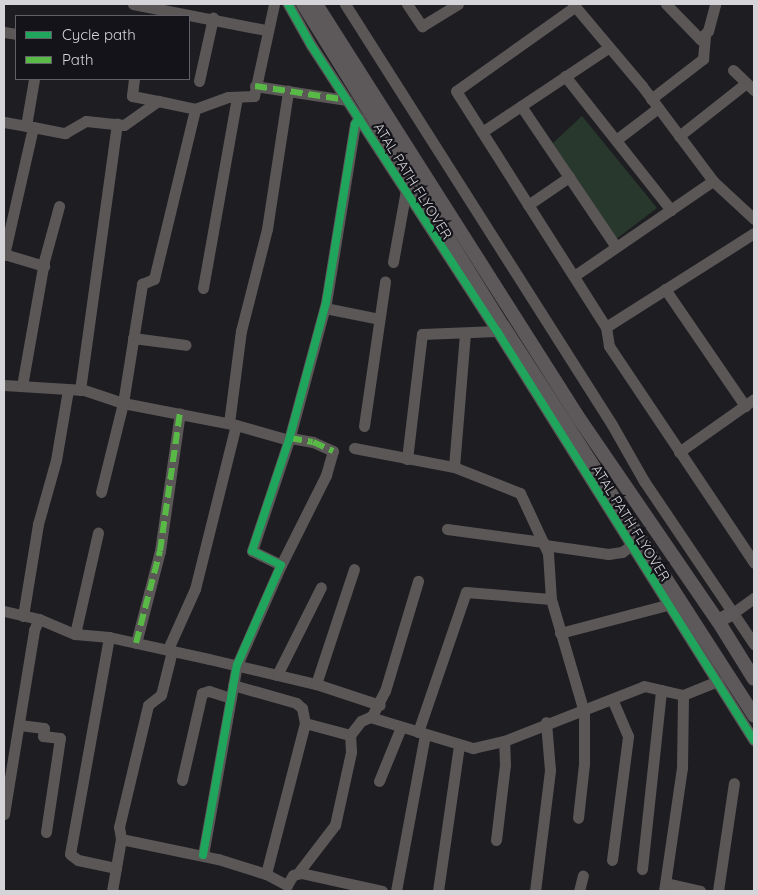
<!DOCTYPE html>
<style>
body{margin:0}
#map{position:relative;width:758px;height:895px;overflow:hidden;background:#1d1d22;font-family:Quicksand,sans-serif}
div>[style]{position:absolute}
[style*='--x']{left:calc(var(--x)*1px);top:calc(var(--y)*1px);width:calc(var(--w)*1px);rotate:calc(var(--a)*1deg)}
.green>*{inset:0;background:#29382c}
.minor>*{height:11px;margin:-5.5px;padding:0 5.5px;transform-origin:5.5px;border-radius:5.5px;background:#5b5757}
.major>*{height:14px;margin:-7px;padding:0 7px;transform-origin:7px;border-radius:7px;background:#5d5859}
.quiet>*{height:6px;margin-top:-3px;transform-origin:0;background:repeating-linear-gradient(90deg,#58b947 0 12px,transparent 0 18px)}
.cycleway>*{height:8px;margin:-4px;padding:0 4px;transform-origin:4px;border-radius:4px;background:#20a55d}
span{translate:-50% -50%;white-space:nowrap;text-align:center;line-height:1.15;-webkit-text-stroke:4.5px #131319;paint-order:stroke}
.street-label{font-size:14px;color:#d4d4d9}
.frame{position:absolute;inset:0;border:5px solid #d4d4d9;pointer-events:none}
.legend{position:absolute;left:15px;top:15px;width:175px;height:65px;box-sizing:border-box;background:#131319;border:1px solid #606066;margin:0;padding:6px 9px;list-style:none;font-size:15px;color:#d4d4d9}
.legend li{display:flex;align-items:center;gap:10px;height:25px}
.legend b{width:25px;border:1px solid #606066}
</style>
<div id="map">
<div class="green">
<i style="clip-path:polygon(582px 116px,657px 208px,615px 240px,553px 143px)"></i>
</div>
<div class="minor">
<i style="--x:133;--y:4;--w:136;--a:11.1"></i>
<i style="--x:288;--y:4;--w:47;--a:60.7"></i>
<i style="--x:311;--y:45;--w:341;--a:57"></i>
<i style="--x:497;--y:331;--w:483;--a:57.9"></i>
<i style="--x:345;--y:4;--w:496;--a:57.6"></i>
<i style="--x:611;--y:423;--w:67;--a:60.4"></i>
<i style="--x:644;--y:481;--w:197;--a:56"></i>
<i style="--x:407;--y:4;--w:27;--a:56"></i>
<i style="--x:422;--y:26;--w:42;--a:-31.4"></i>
<i style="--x:573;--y:4;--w:107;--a:49.9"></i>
<i style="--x:642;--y:86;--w:119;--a:53.2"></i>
<i style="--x:713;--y:181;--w:56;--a:42.8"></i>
<i style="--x:666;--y:4;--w:49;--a:45.8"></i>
<i style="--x:700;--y:39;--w:11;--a:-45"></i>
<i style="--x:708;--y:31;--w:28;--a:-75"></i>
<i style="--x:573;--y:8;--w:143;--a:144.6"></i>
<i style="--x:456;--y:91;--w:280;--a:57.6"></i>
<i style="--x:606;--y:327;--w:19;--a:81"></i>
<i style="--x:609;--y:346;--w:261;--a:56.2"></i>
<i style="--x:4;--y:32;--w:12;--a:9"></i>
<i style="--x:733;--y:70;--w:29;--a:44"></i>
<i style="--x:565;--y:76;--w:171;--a:51.7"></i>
<i style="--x:134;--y:79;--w:17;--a:97"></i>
<i style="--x:132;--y:96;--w:26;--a:11"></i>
<i style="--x:199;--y:81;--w:65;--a:-77.5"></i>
<i style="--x:255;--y:86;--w:93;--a:8.7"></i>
<i style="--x:651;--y:99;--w:66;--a:-37.6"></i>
<i style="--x:703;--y:59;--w:22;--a:-85"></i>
<i style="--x:521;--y:106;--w:170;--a:56"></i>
<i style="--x:4;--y:122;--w:28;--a:10"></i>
<i style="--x:26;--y:126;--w:48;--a:-80.3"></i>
<i style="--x:482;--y:132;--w:151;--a:-33.7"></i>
<i style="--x:679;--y:136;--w:85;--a:-38.3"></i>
<i style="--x:616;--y:140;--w:53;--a:-37.3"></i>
<i style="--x:528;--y:205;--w:50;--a:-34.3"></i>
<i style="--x:4;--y:254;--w:42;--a:16.7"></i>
<i style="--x:4;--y:255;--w:131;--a:-77.2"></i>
<i style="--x:33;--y:127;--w:33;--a:11"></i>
<i style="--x:65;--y:133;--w:24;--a:-30"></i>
<i style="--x:86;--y:121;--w:38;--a:6"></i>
<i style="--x:124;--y:125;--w:42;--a:-35.2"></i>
<i style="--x:158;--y:101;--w:38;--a:12"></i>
<i style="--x:195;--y:109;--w:35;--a:-20"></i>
<i style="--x:228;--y:97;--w:26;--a:-2"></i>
<i style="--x:254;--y:96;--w:94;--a:-77.7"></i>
<i style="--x:393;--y:262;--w:73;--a:-79.8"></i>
<i style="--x:574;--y:276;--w:168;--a:-34.4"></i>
<i style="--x:203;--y:288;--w:194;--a:-79.9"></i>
<i style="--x:665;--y:289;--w:142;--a:55.6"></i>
<i style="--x:325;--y:308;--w:55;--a:11.5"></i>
<i style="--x:606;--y:327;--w:175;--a:-32.4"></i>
<i style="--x:133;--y:338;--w:53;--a:7.5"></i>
<i style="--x:4;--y:385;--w:80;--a:3.6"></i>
<i style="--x:84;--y:390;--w:41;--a:18.4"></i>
<i style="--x:123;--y:403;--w:115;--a:11"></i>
<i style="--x:236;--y:425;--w:55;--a:15.8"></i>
<i style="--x:22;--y:386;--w:127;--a:-80"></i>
<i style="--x:44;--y:261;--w:57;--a:-74.7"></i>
<i style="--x:80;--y:390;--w:269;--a:-82.1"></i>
<i style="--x:229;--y:423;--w:93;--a:-82.6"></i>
<i style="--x:241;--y:331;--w:105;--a:-75.7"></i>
<i style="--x:267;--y:229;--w:140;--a:-81.3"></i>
<i style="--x:364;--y:426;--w:146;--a:-81.7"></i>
<i style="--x:354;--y:448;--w:102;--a:10.8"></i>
<i style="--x:454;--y:467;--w:71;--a:21.5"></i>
<i style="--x:520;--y:493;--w:66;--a:65"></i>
<i style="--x:548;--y:553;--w:46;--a:86.3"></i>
<i style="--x:551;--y:599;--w:118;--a:73.7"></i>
<i style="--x:584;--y:712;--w:52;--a:90"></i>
<i style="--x:584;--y:764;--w:54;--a:96.3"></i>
<i style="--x:679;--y:452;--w:92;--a:-35.2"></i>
<i style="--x:407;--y:459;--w:126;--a:-83.2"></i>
<i style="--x:422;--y:334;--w:75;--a:-2.3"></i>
<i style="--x:454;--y:467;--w:134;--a:-85.3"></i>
<i style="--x:101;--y:492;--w:92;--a:-76.1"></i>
<i style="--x:123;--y:403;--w:121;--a:-80.9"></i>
<i style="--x:142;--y:284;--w:13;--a:-23"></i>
<i style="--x:154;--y:279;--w:175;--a:-76.4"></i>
<i style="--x:447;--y:529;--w:97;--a:7.7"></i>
<i style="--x:545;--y:545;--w:64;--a:8.1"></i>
<i style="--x:608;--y:554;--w:14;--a:-8"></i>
<i style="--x:622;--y:552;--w:12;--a:-35"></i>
<i style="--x:281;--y:565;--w:101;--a:-63.4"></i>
<i style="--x:326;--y:475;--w:25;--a:-74"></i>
<i style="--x:333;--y:451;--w:22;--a:-156"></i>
<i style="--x:313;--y:442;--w:23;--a:-170"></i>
<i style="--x:4;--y:611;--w:36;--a:13"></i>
<i style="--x:39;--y:619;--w:39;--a:23"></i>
<i style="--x:75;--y:634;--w:34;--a:5"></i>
<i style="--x:109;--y:637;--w:102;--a:12.4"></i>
<i style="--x:209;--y:659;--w:110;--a:13.2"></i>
<i style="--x:316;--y:684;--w:67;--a:18.2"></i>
<i style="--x:733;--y:613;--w:26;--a:-36"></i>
<i style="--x:23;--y:616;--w:93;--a:-80.7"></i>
<i style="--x:38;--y:524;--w:66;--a:-74.3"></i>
<i style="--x:56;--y:460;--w:71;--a:-80.3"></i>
<i style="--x:560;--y:633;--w:111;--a:-14.7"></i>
<i style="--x:75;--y:634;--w:104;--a:-77.2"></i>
<i style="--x:109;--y:637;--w:220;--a:100.2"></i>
<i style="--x:70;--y:854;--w:10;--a:37"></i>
<i style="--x:78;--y:860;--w:39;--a:12"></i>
<i style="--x:136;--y:643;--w:95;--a:-75.4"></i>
<i style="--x:160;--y:551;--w:139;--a:-81.8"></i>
<i style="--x:168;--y:649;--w:66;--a:-65.8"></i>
<i style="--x:195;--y:589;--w:169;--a:-76"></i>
<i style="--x:277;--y:675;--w:98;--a:-63.4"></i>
<i style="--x:316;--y:684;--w:121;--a:-71.7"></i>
<i style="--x:233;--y:685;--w:66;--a:15.9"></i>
<i style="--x:296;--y:703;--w:8;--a:40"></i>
<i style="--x:302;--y:708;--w:15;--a:79"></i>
<i style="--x:305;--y:723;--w:156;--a:104.5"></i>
<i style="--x:370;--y:717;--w:108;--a:16.8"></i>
<i style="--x:473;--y:748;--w:32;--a:-13"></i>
<i style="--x:504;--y:741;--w:150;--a:-21.4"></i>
<i style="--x:644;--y:686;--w:40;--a:13"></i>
<i style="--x:683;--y:695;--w:37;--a:-22"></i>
<i style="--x:305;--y:723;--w:47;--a:14.9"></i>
<i style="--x:350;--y:735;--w:18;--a:-52"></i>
<i style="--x:361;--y:721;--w:12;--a:-24"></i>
<i style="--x:372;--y:716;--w:28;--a:-63"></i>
<i style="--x:385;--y:691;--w:115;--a:-73.3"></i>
<i style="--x:19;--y:725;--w:25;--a:7"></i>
<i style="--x:44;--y:728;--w:8;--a:97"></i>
<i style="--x:43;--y:736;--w:17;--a:7"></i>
<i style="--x:60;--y:738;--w:95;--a:98.5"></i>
<i style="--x:418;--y:732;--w:148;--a:-71.1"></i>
<i style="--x:466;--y:592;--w:85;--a:4.7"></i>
<i style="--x:182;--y:780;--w:89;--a:-77.1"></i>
<i style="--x:202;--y:693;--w:7;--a:-16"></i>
<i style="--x:209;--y:691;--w:23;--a:18"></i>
<i style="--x:379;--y:781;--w:58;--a:-67.8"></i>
<i style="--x:4;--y:814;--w:186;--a:-80.7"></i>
<i style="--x:34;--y:630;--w:12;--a:-66"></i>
<i style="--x:121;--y:839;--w:12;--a:-99"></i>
<i style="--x:119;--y:827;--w:125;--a:-76.6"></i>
<i style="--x:148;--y:705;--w:16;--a:-38"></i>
<i style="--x:161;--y:695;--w:45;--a:-76"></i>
<i style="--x:496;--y:840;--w:76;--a:-83.2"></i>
<i style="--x:505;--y:765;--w:24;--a:-92"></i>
<i style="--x:203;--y:855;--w:193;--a:-79.9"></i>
<i style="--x:237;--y:665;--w:109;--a:-66.3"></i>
<i style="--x:281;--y:565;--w:32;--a:-154"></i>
<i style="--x:252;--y:551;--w:117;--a:-71.6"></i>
<i style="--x:289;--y:440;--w:142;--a:-74.9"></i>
<i style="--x:326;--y:303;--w:181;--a:-80.8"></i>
<i style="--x:355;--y:124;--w:7;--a:-56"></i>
<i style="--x:612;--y:860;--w:125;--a:-82.6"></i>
<i style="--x:628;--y:736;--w:40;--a:-113.4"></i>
<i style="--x:642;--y:869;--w:180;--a:-83.9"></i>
<i style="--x:298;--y:873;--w:61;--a:-52.4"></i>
<i style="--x:335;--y:825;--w:75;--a:-77.6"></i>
<i style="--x:351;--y:752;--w:17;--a:-93"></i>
<i style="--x:666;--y:883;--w:35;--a:13"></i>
<i style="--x:112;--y:891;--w:53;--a:-80.2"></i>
<i style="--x:121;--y:839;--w:99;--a:11.7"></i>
<i style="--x:218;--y:859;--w:50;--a:17.4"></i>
<i style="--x:266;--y:874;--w:24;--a:28"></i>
<i style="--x:287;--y:885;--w:12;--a:-59"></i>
<i style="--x:293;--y:875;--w:8;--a:-14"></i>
<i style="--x:301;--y:873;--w:83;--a:12.5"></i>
<i style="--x:396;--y:891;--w:159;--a:-79.5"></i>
<i style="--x:438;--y:891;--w:147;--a:-81.8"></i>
<i style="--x:535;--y:891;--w:122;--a:-82.9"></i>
<i style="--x:550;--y:770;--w:48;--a:-94.8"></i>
<i style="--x:579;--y:891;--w:16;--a:-76"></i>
<i style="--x:664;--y:891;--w:124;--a:-81.7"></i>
<i style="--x:682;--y:768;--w:73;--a:-89.2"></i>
<i style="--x:718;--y:891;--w:109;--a:-81.6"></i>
</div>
<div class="major">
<i style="--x:303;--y:4;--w:379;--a:58.2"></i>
<i style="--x:503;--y:326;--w:464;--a:57.2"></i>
<i style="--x:316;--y:4;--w:485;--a:57.6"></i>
<i style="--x:576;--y:414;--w:251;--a:55.6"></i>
<i style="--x:718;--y:621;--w:68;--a:58.2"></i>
<i style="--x:718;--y:621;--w:17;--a:-28"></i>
</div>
<div class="quiet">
<i style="--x:255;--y:86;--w:93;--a:8.7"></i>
<i style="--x:290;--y:438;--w:23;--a:10"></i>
<i style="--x:313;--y:442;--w:22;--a:24"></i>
<i style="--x:136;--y:643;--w:95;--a:-75.4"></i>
<i style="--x:160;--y:551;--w:139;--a:-81.8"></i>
</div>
<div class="cycleway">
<i style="--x:288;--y:4;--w:47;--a:60.7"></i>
<i style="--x:311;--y:45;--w:341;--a:57"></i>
<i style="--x:497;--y:331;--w:483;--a:57.9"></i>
<i style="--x:203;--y:855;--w:193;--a:-79.9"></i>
<i style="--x:237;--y:665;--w:109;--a:-66.3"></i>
<i style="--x:281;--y:565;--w:32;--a:-154"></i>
<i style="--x:252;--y:551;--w:117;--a:-71.6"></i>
<i style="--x:289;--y:440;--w:142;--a:-74.9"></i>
<i style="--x:326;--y:303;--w:181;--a:-80.8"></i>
<i style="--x:355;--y:124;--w:7;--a:-56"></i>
</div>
<div class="street-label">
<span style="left:413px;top:181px;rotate:58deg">ATAL PATH FLYOVER</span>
<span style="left:631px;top:523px;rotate:58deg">ATAL PATH FLYOVER</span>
</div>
<div class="frame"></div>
<ul class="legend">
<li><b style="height:6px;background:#20a55d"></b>Cycle path</li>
<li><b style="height:6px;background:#58b947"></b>Path</li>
</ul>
</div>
